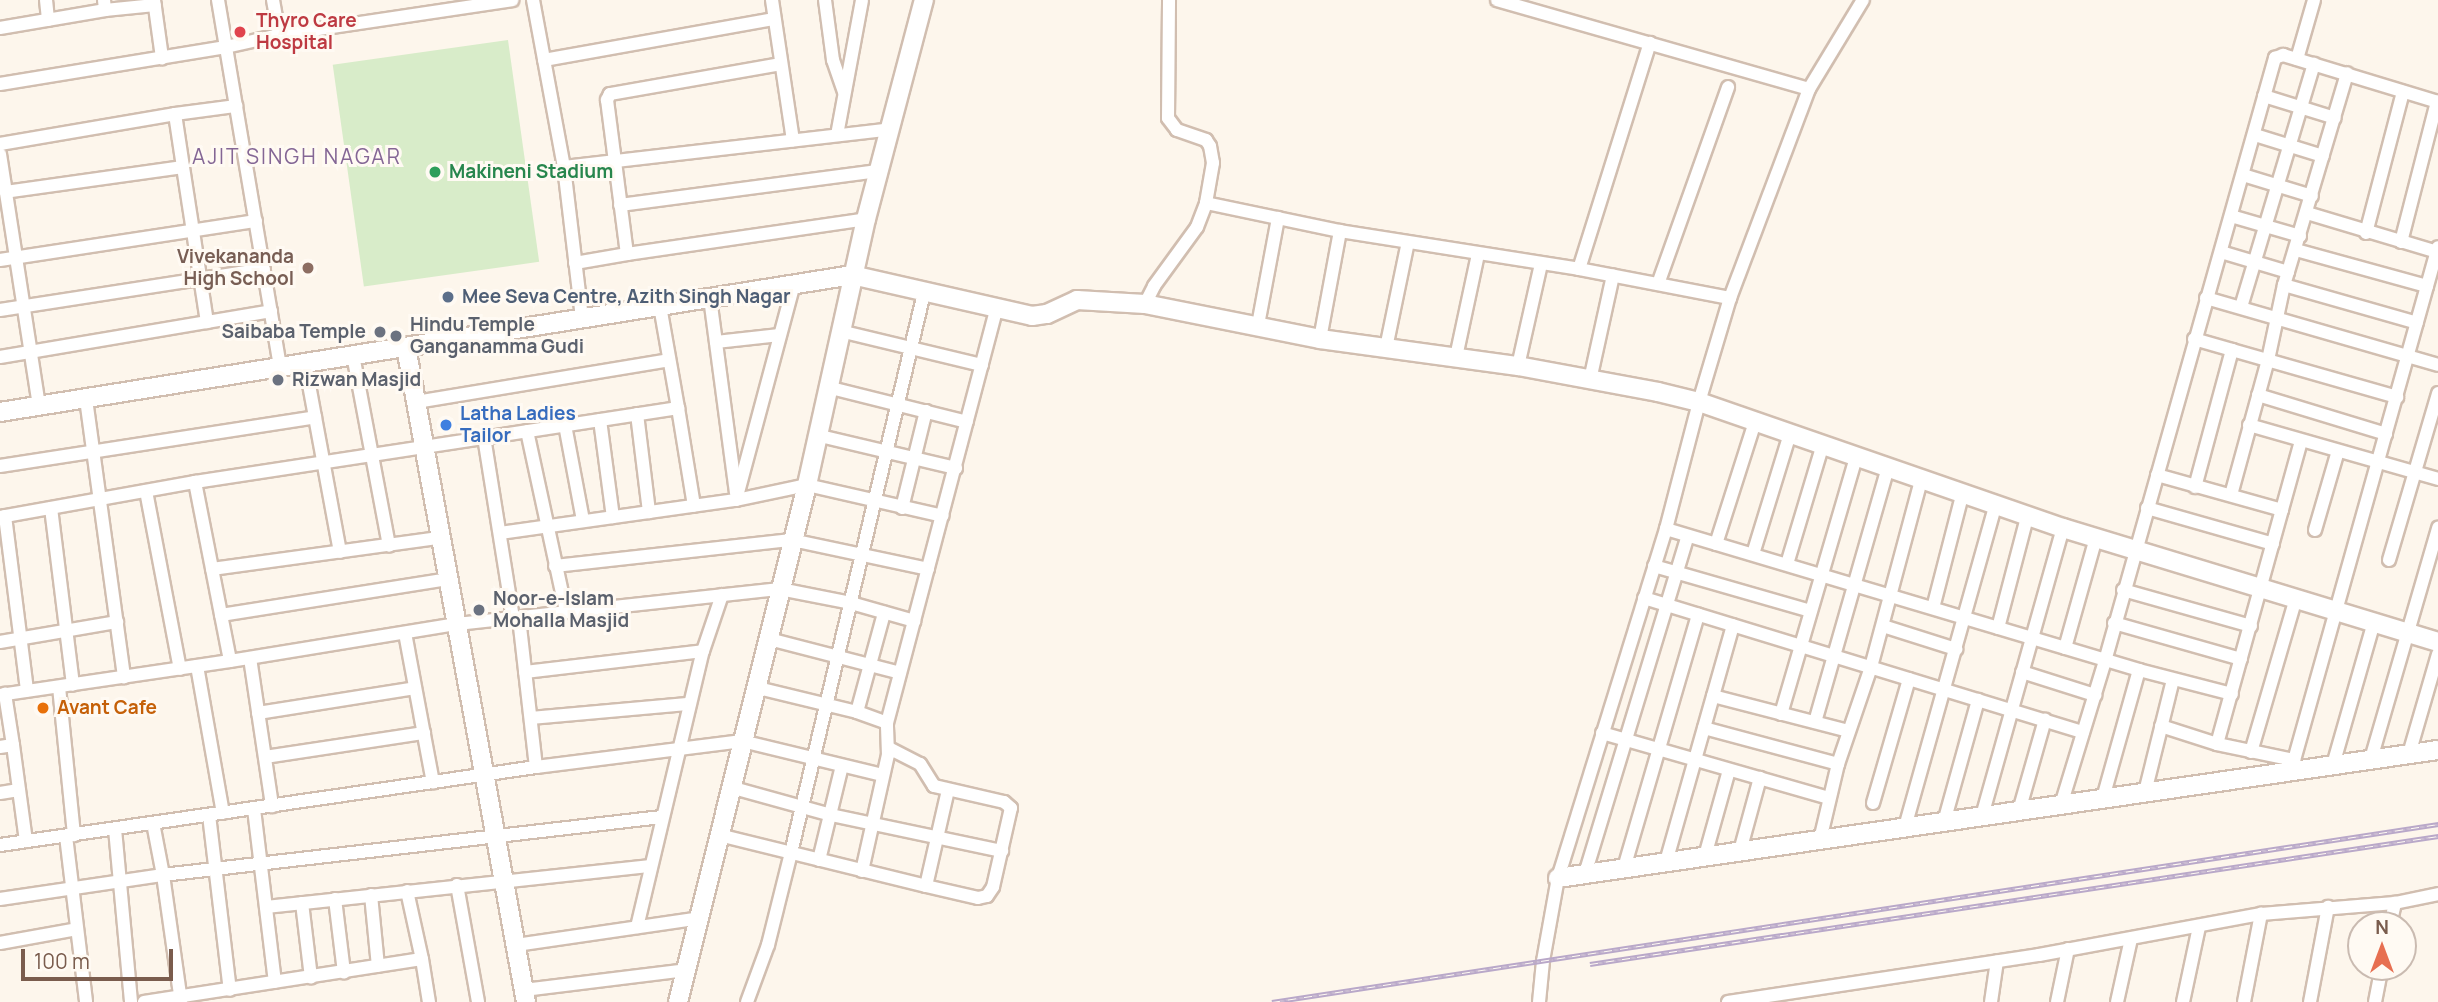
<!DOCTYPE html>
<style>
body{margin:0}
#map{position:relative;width:2438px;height:1002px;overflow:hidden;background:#fdf6ec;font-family:Manrope,sans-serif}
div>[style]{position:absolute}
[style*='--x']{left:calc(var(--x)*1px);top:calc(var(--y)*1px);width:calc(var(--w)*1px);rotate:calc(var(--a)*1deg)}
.green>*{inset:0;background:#d8ecc9;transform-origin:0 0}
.roads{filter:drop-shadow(2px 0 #d1beb0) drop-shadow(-2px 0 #d1beb0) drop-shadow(0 2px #d1beb0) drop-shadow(0 -2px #d1beb0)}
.street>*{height:12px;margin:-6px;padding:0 6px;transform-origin:6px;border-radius:6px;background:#fff}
.secondary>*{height:18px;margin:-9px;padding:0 9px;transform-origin:9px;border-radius:9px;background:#fff}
.rail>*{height:5px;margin-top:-2.5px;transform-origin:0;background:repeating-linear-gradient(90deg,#fffaf3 0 8px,#b9a8c9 0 16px);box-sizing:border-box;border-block:2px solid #b9a8c9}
.dots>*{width:19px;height:19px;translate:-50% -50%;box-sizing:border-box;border:4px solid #fffaf3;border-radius:50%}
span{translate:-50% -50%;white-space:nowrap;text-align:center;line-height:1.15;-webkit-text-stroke:6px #fffaf3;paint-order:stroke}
.health-label{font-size:19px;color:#be3a42;font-weight:700}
.left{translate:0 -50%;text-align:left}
.leisure-label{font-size:19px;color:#27864d;font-weight:700}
.education-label{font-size:19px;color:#785e54;font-weight:700}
.right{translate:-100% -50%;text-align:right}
.service-label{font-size:19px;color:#4e5e75;font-weight:700}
.worship-label{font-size:19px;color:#5b616d;font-weight:700}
.shop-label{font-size:19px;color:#366cbe;font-weight:700}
.food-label{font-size:19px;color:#c56008;font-weight:700}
.neighbourhood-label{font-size:21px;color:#846695;letter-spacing:2px}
.north{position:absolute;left:2347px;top:911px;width:70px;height:70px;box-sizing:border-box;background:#fffaf3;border:2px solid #cabbb1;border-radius:50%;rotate:0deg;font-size:19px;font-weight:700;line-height:28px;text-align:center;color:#7a5c4d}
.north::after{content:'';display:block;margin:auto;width:24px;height:32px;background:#e76f51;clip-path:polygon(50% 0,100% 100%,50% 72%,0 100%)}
.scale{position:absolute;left:21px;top:949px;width:152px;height:32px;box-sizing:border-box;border:4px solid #7a5c4d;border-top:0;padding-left:9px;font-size:21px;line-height:24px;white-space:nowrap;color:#7a5c4d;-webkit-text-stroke:5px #fffaf3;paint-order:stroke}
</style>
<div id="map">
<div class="green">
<i style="left:508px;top:40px;width:224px;height:177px;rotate:82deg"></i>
</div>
<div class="roads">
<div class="street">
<i style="--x:46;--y:0;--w:20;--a:84"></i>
<i style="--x:104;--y:0;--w:10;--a:84"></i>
<i style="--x:105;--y:10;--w:50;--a:-5.7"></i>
<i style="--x:154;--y:0;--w:59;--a:82.1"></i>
<i style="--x:218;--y:0;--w:372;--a:80.4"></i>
<i style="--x:273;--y:0;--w:36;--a:80"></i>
<i style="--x:533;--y:0;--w:170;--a:79.5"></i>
<i style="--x:564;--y:167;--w:152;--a:83.2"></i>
<i style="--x:772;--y:0;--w:142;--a:81.5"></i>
<i style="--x:825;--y:0;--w:61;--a:82.4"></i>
<i style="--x:833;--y:60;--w:34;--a:71"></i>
<i style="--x:1497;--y:0;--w:324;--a:15.9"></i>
<i style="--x:0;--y:28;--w:107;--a:-9.7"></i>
<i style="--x:2297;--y:59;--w:61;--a:-73.9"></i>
<i style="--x:544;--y:60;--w:234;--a:-10.1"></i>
<i style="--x:781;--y:64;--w:174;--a:170"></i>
<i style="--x:610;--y:94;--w:7;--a:117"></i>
<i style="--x:607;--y:100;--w:155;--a:82.6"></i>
<i style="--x:627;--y:254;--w:242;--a:-8.3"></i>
<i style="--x:0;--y:84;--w:229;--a:-9.3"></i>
<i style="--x:226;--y:47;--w:54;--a:-12.8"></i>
<i style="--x:279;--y:35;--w:236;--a:-8.5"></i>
<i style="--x:2264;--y:96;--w:74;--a:17.2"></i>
<i style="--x:175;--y:114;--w:62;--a:-7.5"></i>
<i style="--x:837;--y:135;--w:137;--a:-79.5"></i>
<i style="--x:2255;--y:135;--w:71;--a:17.2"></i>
<i style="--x:0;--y:144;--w:178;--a:-9.7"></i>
<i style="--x:175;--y:114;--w:54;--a:81.4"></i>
<i style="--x:183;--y:167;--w:179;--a:172"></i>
<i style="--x:0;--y:154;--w:255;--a:81.2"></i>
<i style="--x:183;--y:167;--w:157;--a:81.2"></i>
<i style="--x:564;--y:167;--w:329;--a:-6.6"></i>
<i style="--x:2243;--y:175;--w:72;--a:16.9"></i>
<i style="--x:1206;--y:203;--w:137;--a:11.8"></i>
<i style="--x:1340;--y:231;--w:242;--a:9"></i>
<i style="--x:1579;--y:269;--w:154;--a:10.9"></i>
<i style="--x:620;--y:205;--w:262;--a:-7.5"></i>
<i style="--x:2307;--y:213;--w:137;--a:16.6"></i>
<i style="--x:2231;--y:216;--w:72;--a:16.2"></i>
<i style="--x:2366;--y:233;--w:146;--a:-75.3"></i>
<i style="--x:2401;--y:242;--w:145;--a:-75.6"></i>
<i style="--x:2296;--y:250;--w:136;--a:15.4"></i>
<i style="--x:2221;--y:252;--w:70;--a:16.6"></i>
<i style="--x:0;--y:260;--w:259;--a:-8.7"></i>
<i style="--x:575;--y:263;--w:53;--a:-9.8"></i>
<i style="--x:1579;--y:269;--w:237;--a:-72.6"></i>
<i style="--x:1658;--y:284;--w:209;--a:-70.4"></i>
<i style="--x:2284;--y:285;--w:138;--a:15.9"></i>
<i style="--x:710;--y:298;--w:197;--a:82.4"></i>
<i style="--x:2206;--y:298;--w:241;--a:16.1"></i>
<i style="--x:1145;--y:304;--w:20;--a:-63"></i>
<i style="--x:1154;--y:286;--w:73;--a:-53.9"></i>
<i style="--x:1197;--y:227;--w:26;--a:-69"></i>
<i style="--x:1206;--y:203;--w:41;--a:-80.1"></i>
<i style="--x:1213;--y:163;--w:17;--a:-100"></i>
<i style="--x:1210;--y:146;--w:7;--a:-124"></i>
<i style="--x:1206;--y:140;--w:31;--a:-161"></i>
<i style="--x:1177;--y:130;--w:15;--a:-127"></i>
<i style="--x:1168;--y:118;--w:118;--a:-89.5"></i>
<i style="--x:2241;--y:307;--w:254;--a:-73.3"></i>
<i style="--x:0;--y:310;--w:267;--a:-8.8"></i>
<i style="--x:1258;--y:325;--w:109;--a:-79.4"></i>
<i style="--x:840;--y:331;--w:146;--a:13.5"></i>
<i style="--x:1320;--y:339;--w:110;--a:-79.5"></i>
<i style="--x:2194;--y:339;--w:40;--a:16"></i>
<i style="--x:2232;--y:350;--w:142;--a:105.1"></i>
<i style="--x:716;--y:342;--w:64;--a:-6.2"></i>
<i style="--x:1386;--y:348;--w:108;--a:-78.3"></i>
<i style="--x:2232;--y:350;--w:172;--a:15.9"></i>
<i style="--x:353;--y:355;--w:194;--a:79.3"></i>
<i style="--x:0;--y:357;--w:275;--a:-9.6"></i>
<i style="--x:1456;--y:357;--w:105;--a:-77.9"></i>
<i style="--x:305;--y:363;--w:192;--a:79.5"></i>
<i style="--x:1518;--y:366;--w:105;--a:-77.3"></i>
<i style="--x:1590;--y:380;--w:107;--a:-77.6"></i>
<i style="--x:827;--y:387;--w:144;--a:14"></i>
<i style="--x:2258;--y:395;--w:134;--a:16.9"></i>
<i style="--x:86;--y:399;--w:281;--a:82.2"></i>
<i style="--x:416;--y:402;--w:256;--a:-9.4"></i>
<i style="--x:678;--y:408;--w:99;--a:80.7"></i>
<i style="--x:637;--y:414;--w:99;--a:83"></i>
<i style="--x:600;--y:420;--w:98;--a:82.4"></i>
<i style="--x:565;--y:425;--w:97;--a:79.3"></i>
<i style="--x:2249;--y:425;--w:197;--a:15.9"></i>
<i style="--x:527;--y:431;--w:185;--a:77.8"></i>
<i style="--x:816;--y:435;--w:144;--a:13.3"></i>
<i style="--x:484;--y:437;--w:183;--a:80.9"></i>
<i style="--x:0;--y:466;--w:319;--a:-8.8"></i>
<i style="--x:2157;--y:475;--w:130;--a:15.6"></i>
<i style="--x:195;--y:482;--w:489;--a:-8.7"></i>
<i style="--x:678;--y:408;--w:104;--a:-100"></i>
<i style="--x:146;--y:491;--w:181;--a:79.2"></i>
<i style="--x:2231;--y:495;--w:140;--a:-74.7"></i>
<i style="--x:2268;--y:360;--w:77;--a:-78"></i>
<i style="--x:2284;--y:285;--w:221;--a:-73.4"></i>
<i style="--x:736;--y:500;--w:224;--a:-75"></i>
<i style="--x:51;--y:508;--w:178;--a:82.9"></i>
<i style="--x:902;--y:508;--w:100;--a:-76.1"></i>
<i style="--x:2147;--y:508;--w:131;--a:15.9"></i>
<i style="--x:5;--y:516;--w:176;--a:82.8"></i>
<i style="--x:0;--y:517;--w:198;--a:-10.2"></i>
<i style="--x:195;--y:482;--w:182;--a:78.9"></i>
<i style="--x:230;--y:661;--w:232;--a:171.6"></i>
<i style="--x:1666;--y:529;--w:494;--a:16.6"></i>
<i style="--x:2139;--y:670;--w:96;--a:14.5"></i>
<i style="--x:2315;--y:530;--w:82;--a:-73.8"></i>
<i style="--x:500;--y:533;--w:238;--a:-8"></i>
<i style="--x:736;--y:500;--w:73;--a:-11.9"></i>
<i style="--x:807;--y:485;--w:139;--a:12.8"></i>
<i style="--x:1716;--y:544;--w:128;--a:-72.3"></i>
<i style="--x:1753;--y:554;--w:126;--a:-72.9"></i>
<i style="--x:2389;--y:560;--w:174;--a:-73.6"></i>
<i style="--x:1787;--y:564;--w:122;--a:-73.3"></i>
<i style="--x:555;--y:566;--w:238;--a:-6.3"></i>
<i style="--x:792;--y:540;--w:139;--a:12"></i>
<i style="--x:1654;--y:566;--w:163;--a:16"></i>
<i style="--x:212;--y:569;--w:229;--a:-7.8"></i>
<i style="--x:2123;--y:590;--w:133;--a:15.7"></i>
<i style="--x:1644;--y:598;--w:459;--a:17"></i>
<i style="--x:1933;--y:608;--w:120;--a:-75.5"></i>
<i style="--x:221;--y:615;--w:231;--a:-9"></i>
<i style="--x:519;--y:618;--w:150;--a:83.5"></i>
<i style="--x:2114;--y:623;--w:132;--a:15.8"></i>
<i style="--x:1883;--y:626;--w:77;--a:17.5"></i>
<i style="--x:1998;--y:628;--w:118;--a:-75.3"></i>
<i style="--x:405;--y:633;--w:152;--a:79.4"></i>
<i style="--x:769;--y:639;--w:135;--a:14.5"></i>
<i style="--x:0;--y:642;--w:119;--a:-9.7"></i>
<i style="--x:2065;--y:648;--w:114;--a:-74.3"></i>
<i style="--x:250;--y:658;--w:150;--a:81.5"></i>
<i style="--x:230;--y:661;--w:230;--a:-9.3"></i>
<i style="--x:457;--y:624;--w:325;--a:-6.2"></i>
<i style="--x:780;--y:589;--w:72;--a:11.2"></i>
<i style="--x:851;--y:603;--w:66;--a:15.9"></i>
<i style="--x:197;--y:666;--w:149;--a:80"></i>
<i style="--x:525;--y:672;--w:179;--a:-6.7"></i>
<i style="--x:703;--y:651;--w:59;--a:-71.3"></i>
<i style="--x:2022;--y:672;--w:77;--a:17.5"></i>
<i style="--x:59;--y:687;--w:149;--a:84.2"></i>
<i style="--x:758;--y:688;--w:102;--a:13.6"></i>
<i style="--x:857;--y:712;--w:32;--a:20"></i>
<i style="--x:1713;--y:696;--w:139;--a:14.5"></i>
<i style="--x:857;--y:712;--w:103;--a:-74.7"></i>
<i style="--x:258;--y:713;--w:159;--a:-9"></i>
<i style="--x:1781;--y:714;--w:268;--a:-73.7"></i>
<i style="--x:531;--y:718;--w:159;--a:-5.1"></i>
<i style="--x:1815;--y:722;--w:265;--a:-74"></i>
<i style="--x:2161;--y:726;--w:59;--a:17.8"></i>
<i style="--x:2217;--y:744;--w:79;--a:11.7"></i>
<i style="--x:1704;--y:728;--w:139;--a:15"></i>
<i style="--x:1602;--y:733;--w:236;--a:16"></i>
<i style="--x:2217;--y:744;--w:314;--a:-74.5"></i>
<i style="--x:13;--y:745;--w:97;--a:82.3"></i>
<i style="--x:0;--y:747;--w:13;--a:-9"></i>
<i style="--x:13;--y:745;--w:52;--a:-98.9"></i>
<i style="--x:2251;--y:752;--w:160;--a:-73.7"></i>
<i style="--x:2409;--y:754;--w:104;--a:-73.8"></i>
<i style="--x:265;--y:757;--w:161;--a:-8.6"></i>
<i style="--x:2371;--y:759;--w:241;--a:-73.8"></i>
<i style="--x:2333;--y:765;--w:149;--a:-74"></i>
<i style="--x:2291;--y:771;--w:544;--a:-74.33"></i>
<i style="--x:730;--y:787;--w:105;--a:15.5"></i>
<i style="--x:831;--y:815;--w:175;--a:11.9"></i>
<i style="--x:2145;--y:792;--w:115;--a:-76"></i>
<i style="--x:0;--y:793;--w:19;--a:-9"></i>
<i style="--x:2103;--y:798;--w:133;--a:-74.3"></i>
<i style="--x:1873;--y:803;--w:129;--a:-73.8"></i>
<i style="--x:2061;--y:805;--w:151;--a:-73"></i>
<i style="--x:2105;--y:661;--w:627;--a:-74.26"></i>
<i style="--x:2275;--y:58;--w:9;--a:-21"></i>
<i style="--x:2283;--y:55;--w:162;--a:16.9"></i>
<i style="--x:254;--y:809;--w:174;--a:83.1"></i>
<i style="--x:2019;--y:811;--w:95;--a:-74.1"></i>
<i style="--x:209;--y:815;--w:176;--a:83.2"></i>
<i style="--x:1982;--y:816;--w:299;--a:-74.3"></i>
<i style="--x:1944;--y:822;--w:127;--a:-74.4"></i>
<i style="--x:153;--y:823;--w:53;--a:79.1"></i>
<i style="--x:163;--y:875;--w:501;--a:-6.64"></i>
<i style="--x:1905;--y:827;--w:336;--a:-74.3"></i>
<i style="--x:115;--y:829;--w:174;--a:84.7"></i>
<i style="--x:719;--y:835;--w:213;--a:13.8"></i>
<i style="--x:926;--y:886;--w:53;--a:13"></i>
<i style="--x:978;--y:898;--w:9;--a:-13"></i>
<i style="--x:987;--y:896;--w:11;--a:-56"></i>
<i style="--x:993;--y:887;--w:81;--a:-77.2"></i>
<i style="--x:1011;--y:808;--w:9;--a:-139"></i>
<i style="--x:1004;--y:802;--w:72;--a:-167.1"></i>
<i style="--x:934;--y:786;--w:26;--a:-122"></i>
<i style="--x:920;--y:764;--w:36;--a:-153"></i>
<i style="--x:66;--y:836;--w:167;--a:83.1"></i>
<i style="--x:1820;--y:840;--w:78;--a:-76.7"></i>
<i style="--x:1838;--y:764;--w:102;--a:-71.2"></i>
<i style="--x:1871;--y:667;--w:197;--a:-75"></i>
<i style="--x:0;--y:845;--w:542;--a:-8.28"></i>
<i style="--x:536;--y:767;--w:208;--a:-7.2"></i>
<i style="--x:742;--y:741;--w:145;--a:13.6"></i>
<i style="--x:1740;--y:851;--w:76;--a:-74.7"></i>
<i style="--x:1705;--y:856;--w:89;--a:-74.4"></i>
<i style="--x:819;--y:860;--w:97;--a:-76.3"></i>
<i style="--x:1666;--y:862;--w:246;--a:-74.2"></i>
<i style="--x:1624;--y:868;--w:264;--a:-73.7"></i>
<i style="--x:862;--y:871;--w:119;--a:-77.4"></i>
<i style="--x:888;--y:755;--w:32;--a:-92"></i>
<i style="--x:887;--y:723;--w:428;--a:-75.2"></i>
<i style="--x:1585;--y:874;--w:353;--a:-73.1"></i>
<i style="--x:457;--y:885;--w:119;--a:79.8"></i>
<i style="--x:926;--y:886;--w:98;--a:-77.1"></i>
<i style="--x:407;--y:891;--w:70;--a:77.6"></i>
<i style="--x:371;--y:895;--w:71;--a:84.4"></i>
<i style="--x:0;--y:899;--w:165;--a:-8.4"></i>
<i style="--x:163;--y:875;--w:128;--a:81.9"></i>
<i style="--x:335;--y:899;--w:74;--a:83"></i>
<i style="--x:302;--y:903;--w:75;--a:83.1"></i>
<i style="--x:266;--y:907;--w:387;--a:-6.1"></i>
<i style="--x:2390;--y:925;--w:23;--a:-77"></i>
<i style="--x:637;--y:927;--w:284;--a:-76.6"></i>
<i style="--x:0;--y:943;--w:78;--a:-10.3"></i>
<i style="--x:516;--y:945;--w:187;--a:-8.3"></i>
<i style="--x:524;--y:990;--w:165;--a:-7"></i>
<i style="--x:144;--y:1002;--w:281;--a:-8.8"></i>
<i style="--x:422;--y:959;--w:44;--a:80.8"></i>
<i style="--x:747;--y:1002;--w:61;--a:-69.8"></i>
<i style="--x:768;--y:945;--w:95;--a:-76"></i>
<i style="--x:791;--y:853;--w:576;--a:-76.64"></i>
<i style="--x:1539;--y:1002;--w:41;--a:-84.4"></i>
<i style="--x:1543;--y:961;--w:84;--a:-79.8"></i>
<i style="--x:1558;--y:878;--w:365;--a:-72.8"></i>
<i style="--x:1666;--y:529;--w:131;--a:-75.4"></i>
<i style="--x:1699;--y:402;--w:109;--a:-73.4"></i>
<i style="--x:1730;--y:298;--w:223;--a:-69.3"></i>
<i style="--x:1809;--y:89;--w:104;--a:-58.8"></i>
<i style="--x:1728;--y:1002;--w:315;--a:-8.6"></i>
<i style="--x:2039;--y:955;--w:226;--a:-10.5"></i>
<i style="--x:2261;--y:914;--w:134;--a:-4.7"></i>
<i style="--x:2395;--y:903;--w:44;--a:-11.8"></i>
<i style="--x:1991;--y:1002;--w:41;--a:-81.7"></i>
<i style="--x:2057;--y:1002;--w:54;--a:-78.3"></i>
<i style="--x:2117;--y:1002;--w:65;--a:-77.5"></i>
<i style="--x:2183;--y:1002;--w:77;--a:-78"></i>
<i style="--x:2244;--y:1002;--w:90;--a:-79.1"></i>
<i style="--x:2310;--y:1002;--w:97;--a:-79.3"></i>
<i style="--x:2375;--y:1002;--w:36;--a:-79"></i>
</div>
<div class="secondary">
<i style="--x:406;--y:347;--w:666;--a:79.62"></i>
<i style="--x:0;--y:412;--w:863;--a:-9.13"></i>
<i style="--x:852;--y:275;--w:185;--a:12.8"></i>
<i style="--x:1032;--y:316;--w:15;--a:-8"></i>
<i style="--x:1047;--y:314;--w:33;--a:-25"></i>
<i style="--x:1077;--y:300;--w:68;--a:3.4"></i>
<i style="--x:1145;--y:304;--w:178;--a:11.3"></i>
<i style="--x:1320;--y:339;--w:200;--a:7.8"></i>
<i style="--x:1518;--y:366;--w:142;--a:10.5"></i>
<i style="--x:1658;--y:392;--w:42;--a:13.7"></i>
<i style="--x:1699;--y:402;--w:385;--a:19.1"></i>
<i style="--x:2063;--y:528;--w:392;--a:16.9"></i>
<i style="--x:1558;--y:878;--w:889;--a:-8.28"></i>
<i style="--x:678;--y:1002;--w:533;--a:-75.99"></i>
<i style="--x:807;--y:485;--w:272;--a:-77.5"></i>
<i style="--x:866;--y:219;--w:227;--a:-75.2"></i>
</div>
</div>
<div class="rail">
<i style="--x:1590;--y:964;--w:858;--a:-8.58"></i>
<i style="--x:1272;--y:1002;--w:1180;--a:-8.68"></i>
</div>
<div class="dots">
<i style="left:240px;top:32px;background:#e0444e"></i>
<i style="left:435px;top:172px;background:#2e9e5b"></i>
<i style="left:308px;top:268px;background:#8d6e63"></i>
<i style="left:448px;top:297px;background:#5c6f8a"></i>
<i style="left:380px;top:332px;background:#6b7280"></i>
<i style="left:396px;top:336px;background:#6b7280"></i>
<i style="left:278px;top:380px;background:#6b7280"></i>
<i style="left:446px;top:425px;background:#3f7fe0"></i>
<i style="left:479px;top:610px;background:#6b7280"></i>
<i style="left:43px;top:708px;background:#e8710a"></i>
</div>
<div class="health-label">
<span class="left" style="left:256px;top:32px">Thyro Care<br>Hospital</span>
</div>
<div class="leisure-label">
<span class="left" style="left:449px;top:172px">Makineni Stadium</span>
</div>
<div class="education-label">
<span class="right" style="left:294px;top:268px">Vivekananda<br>High School</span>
</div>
<div class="service-label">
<span class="left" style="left:462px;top:297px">Mee Seva Centre, Azith Singh Nagar</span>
</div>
<div class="worship-label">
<span class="left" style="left:410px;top:336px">Hindu Temple<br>Ganganamma Gudi</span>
<span class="right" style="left:366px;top:332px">Saibaba Temple</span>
<span class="left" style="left:292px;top:380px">Rizwan Masjid</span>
<span class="left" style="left:493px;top:610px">Noor-e-Islam<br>Mohalla Masjid</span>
</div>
<div class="shop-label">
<span class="left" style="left:460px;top:425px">Latha Ladies<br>Tailor</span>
</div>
<div class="food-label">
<span class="left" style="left:57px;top:708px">Avant Cafe</span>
</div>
<div class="neighbourhood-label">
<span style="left:297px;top:156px">AJIT SINGH NAGAR</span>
</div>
<div class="north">N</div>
<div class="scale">100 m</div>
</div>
